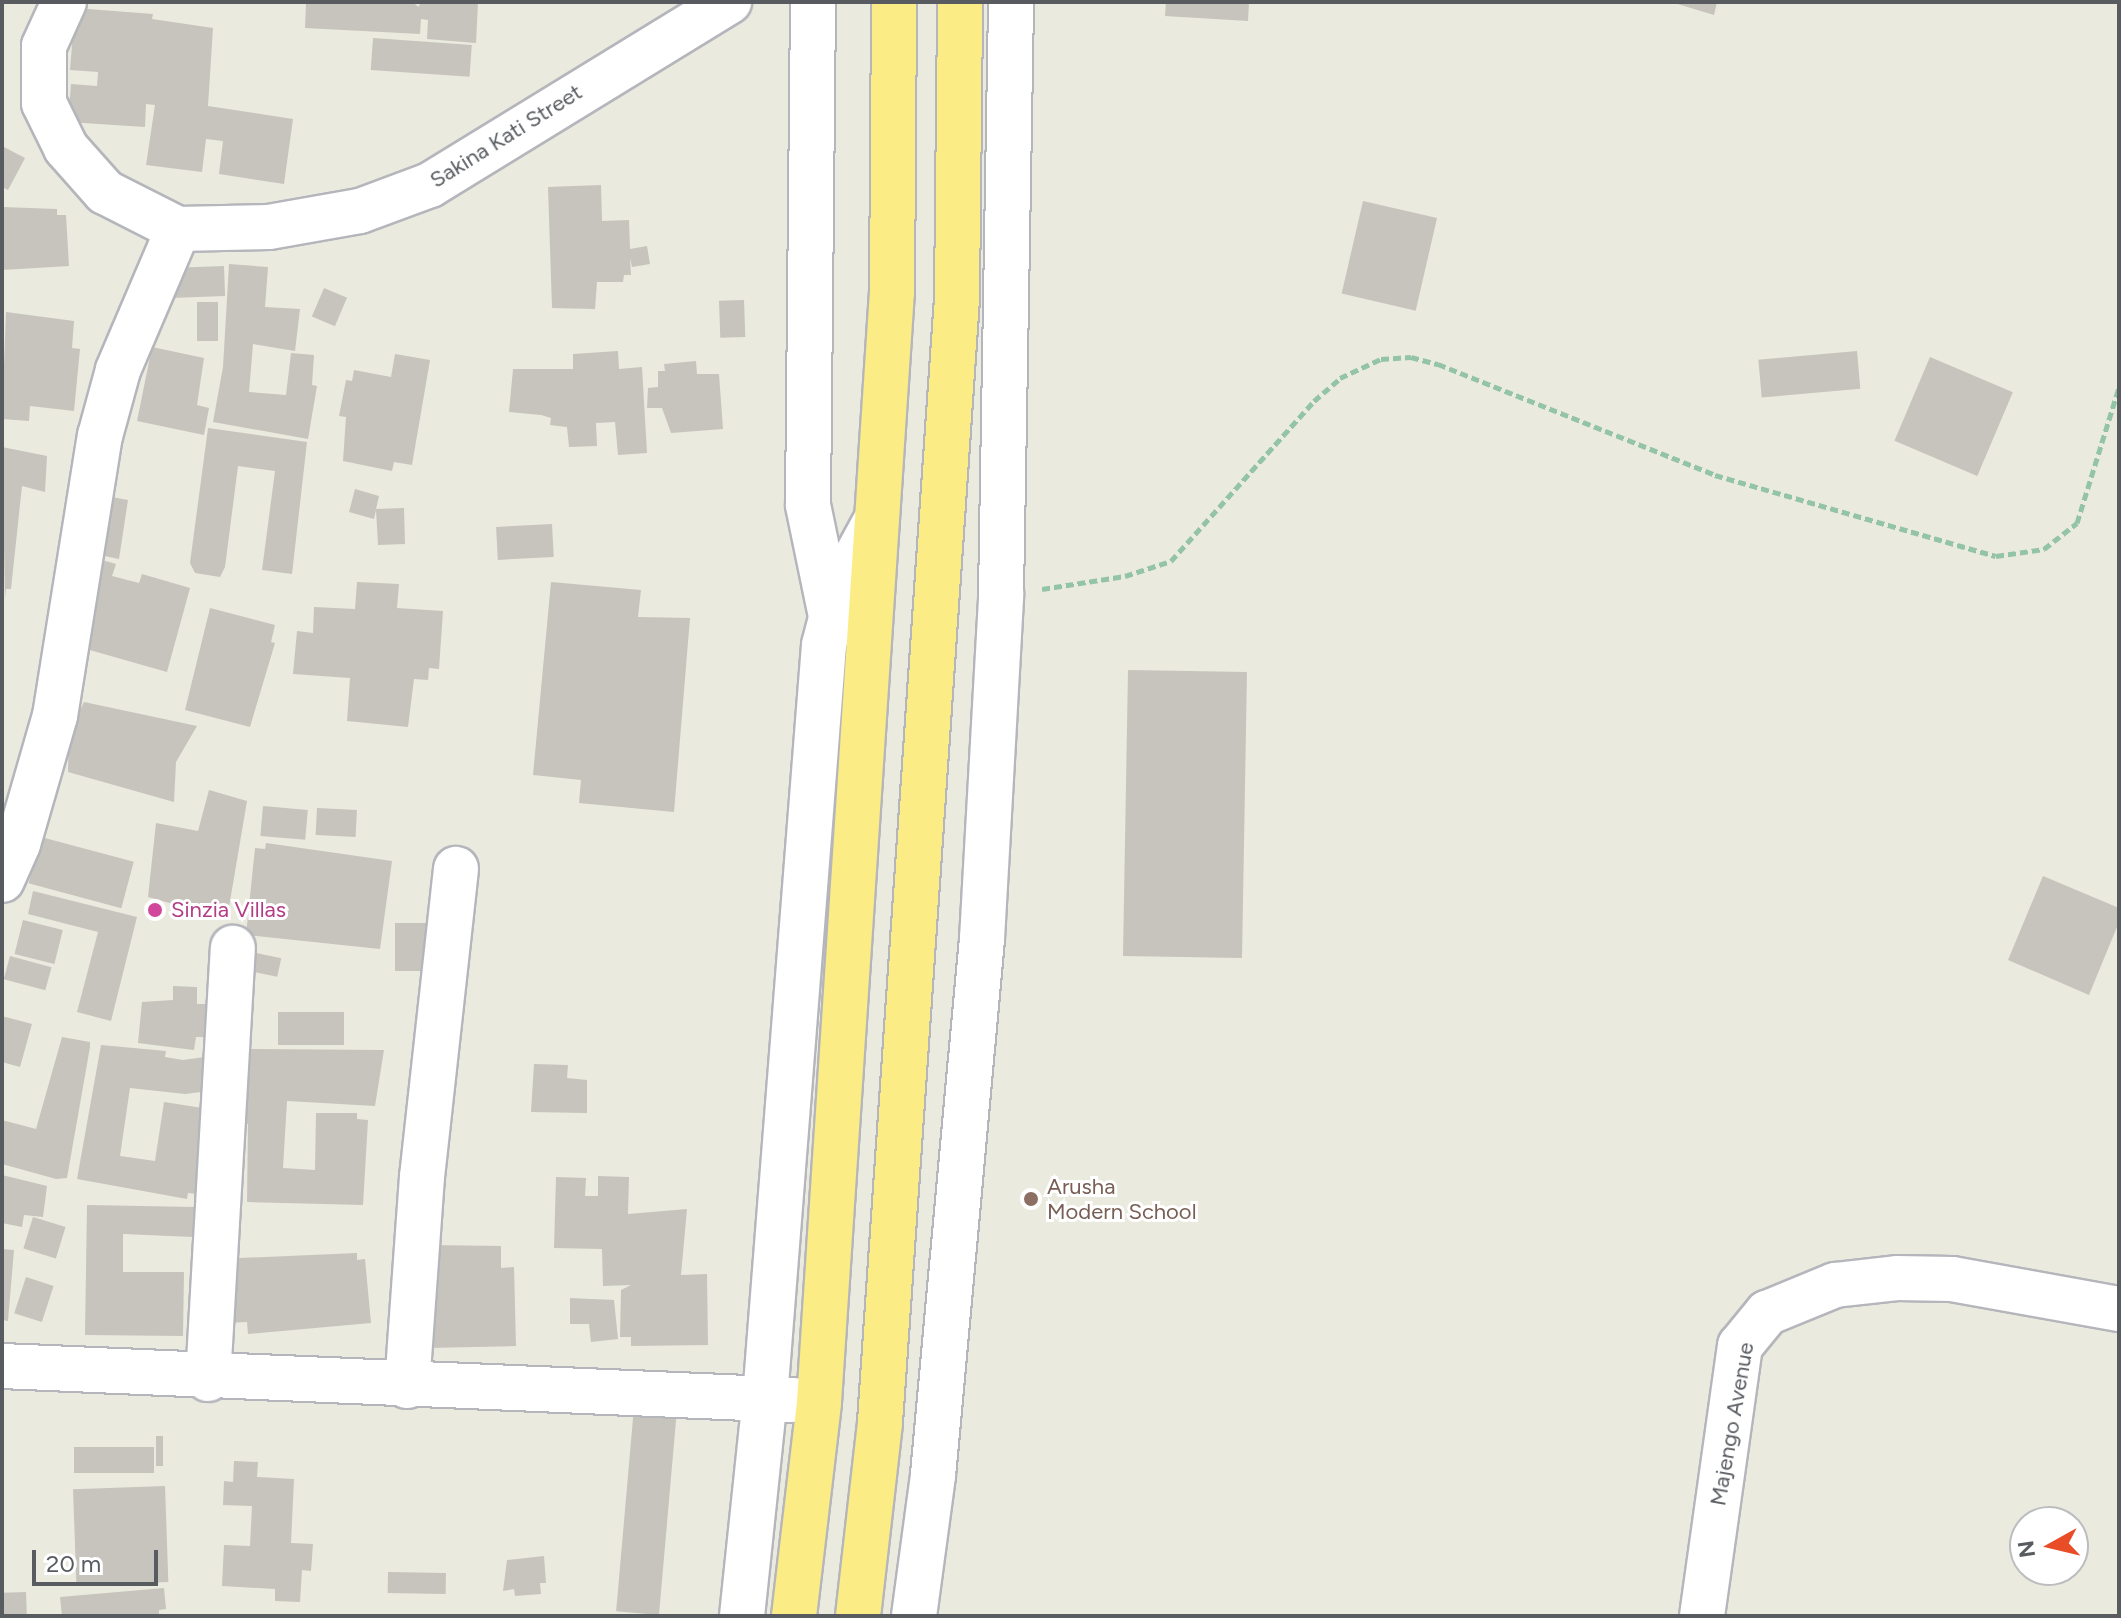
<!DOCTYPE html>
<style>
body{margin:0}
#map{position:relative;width:2121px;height:1618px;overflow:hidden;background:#ebeadf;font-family:Figtree,sans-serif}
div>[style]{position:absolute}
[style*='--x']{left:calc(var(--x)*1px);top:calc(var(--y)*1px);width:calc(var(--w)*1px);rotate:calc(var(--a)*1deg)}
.building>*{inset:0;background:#c6c4bc;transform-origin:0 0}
.path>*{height:5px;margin-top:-2.5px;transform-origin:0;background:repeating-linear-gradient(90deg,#94c4a7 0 8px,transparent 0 12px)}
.roads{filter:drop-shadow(2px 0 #b5b6bc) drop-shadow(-2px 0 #b5b6bc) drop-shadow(0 2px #b5b6bc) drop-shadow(0 -2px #b5b6bc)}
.street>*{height:44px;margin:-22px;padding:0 22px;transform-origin:22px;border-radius:22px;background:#fff}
.secondary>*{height:44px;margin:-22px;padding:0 22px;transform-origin:22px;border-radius:22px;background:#fff}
.highway>*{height:44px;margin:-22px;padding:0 22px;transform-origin:22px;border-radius:22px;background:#fcec85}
.dots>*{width:22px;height:22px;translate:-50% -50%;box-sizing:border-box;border:4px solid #fff;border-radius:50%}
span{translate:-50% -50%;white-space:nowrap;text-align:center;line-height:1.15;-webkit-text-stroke:6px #fff;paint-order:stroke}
.street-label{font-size:22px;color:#585b60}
.hotel-label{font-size:22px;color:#b23c85}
.left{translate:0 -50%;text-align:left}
.education-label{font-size:22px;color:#785e54}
.frame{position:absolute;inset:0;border:4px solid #585b60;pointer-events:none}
.north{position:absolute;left:2009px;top:1506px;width:80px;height:80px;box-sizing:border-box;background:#fff;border:2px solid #bcbdbf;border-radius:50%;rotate:262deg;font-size:22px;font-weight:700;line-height:32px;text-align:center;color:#585b60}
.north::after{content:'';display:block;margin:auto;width:28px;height:36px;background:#e84d28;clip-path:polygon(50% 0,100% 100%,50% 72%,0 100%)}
.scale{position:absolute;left:32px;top:1550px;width:126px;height:36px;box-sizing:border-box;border:4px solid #585b60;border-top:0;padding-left:10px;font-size:24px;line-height:28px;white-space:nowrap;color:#585b60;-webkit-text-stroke:6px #fff;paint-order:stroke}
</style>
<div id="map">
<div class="building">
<i style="clip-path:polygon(306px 2px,412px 2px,419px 7px,420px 2px,478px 2px,476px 43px,427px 39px,428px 20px,421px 19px,420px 34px,305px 28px)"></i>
<i style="clip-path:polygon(1166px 2px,1249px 2px,1248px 21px,1165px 16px)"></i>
<i style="clip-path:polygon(1671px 2px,1717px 2px,1714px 15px)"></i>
<i style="clip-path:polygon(75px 8px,153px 14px,152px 19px,213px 28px,208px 106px,293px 119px,284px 184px,219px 174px,223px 141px,206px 139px,202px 172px,146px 165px,155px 105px,146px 104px,145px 127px,68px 122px,71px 84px,97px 86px,98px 72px,70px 70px)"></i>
<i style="left:373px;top:38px;width:99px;height:32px;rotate:4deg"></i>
<i style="clip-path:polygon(2px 146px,25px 158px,8px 190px,2px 187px)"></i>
<i style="clip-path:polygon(601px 185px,602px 221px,629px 220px,630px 249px,647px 246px,650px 264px,632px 267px,630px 258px,631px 275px,624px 275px,623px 282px,597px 282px,595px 309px,552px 308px,548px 187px)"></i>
<i style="left:1363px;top:201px;width:76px;height:95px;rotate:13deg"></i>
<i style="clip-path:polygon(2px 207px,57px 209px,57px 215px,66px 215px,69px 266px,2px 270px)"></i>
<i style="clip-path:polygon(229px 264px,268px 267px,265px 307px,300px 309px,295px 351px,253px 344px,249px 392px,286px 395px,291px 353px,314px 355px,312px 385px,317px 386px,308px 439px,213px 422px,223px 367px)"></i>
<i style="left:224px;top:266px;width:30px;height:55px;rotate:88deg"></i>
<i style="left:324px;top:288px;width:25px;height:31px;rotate:23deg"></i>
<i style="left:744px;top:300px;width:37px;height:25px;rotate:88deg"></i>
<i style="left:197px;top:302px;width:21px;height:39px"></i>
<i style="clip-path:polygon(6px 312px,74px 321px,72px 348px,80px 349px,74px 411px,30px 406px,29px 421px,2px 419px)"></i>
<i style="clip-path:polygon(152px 347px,204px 358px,197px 405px,209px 408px,204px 435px,137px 421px)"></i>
<i style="clip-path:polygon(618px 351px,619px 369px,642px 367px,647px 453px,618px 455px,615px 422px,596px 423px,597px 446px,569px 447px,567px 427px,550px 425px,551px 418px,541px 415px,509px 412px,513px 369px,573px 369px,573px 354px)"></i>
<i style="left:1857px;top:351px;width:38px;height:99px;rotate:85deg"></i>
<i style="clip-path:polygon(395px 354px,430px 360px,412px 465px,394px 462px,392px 471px,343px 461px,346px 417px,339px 416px,346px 380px,352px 381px,354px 370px,391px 377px)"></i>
<i style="left:1930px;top:357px;width:90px;height:91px;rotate:23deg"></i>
<i style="clip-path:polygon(696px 361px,697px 374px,719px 374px,723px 429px,671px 433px,662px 408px,647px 408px,648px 388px,658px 387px,658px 371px,665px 371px,664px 364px)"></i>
<i style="clip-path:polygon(208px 428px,307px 442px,292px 574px,262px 570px,275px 471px,238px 466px,225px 567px,220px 577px,195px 573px,190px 563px)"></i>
<i style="clip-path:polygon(2px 447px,47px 456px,45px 492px,22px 486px,11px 589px,6px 589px,5px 598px)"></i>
<i style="clip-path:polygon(355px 489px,379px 496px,376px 509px,404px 508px,405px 544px,378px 545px,376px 510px,374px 519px,349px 512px)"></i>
<i style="clip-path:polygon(106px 496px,128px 500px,119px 559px,90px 553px)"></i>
<i style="left:552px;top:524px;width:33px;height:56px;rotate:87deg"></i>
<i style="clip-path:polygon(95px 558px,116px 564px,112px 576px,139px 583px,142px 574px,190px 588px,167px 672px,72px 645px)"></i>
<i style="clip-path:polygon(357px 582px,399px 584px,397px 608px,443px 611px,439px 669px,429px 668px,428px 680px,414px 679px,408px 727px,347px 721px,350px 678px,293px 674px,297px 631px,313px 633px,314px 607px,355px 609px)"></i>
<i style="clip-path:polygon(551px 582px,641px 590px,638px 617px,690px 618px,674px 812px,579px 803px,581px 780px,533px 775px)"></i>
<i style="clip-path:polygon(210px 608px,275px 625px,271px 642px,275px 643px,250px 727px,185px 710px)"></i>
<i style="left:1128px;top:670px;width:119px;height:286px;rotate:1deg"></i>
<i style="clip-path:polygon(84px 702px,197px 726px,176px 762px,174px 802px,68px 772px,69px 733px)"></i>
<i style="clip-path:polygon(209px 790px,247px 801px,227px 919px,148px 897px,156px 823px,198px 831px)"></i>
<i style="left:263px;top:806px;width:45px;height:30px;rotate:5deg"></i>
<i style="left:317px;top:808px;width:40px;height:27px;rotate:3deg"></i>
<i style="left:41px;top:837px;width:96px;height:48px;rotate:15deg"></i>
<i style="clip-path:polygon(266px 843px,392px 861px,380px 949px,246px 935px,255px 848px,265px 849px)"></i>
<i style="clip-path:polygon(2043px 876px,2119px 908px,2119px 922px,2089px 995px,2008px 960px)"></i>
<i style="clip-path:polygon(33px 891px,137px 917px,111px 1021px,77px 1012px,98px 932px,28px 914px)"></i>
<i style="left:23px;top:920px;width:41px;height:35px;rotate:14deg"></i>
<i style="left:435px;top:923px;width:48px;height:40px;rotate:90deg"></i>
<i style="left:247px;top:951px;width:35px;height:19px;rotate:12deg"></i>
<i style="left:10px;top:956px;width:43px;height:24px;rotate:15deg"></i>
<i style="clip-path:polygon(173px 986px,197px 987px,197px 1004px,216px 1004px,216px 1037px,196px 1037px,194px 1050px,138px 1043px,142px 1002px,173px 1000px)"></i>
<i style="left:278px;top:1012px;width:66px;height:33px"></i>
<i style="clip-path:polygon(2px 1016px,32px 1024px,20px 1067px,2px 1062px)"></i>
<i style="clip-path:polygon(62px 1037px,90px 1042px,90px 1047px,67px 1178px,56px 1179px,2px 1164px,2px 1120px,36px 1129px)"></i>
<i style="clip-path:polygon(101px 1045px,166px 1051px,165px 1057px,183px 1060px,219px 1055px,217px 1090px,185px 1094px,130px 1088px,120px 1156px,155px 1161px,164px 1102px,209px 1109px,197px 1194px,188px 1193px,187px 1199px,77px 1179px)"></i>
<i style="clip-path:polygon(248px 1049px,384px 1050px,375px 1106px,287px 1101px,283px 1168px,315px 1170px,316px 1113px,357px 1113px,357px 1119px,368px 1120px,363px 1205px,247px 1202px,248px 1124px,233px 1124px)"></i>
<i style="clip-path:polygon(534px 1064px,568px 1065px,567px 1078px,587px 1080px,587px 1113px,531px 1112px)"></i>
<i style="clip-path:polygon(2px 1175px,47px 1186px,43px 1217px,24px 1215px,22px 1227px,2px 1223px)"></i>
<i style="clip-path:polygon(598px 1176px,629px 1177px,628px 1214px,687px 1209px,681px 1275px,707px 1274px,708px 1345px,631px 1346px,631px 1337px,620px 1337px,621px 1290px,631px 1285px,603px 1286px,602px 1249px,554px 1248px,556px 1177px,586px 1178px,585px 1196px,598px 1196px)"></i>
<i style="clip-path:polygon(87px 1205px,194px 1207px,193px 1237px,123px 1234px,123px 1272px,184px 1272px,183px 1336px,85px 1335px)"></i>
<i style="left:33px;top:1217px;width:34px;height:33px;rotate:17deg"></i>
<i style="clip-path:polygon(429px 1245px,501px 1246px,501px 1268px,514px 1267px,516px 1346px,428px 1348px)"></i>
<i style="clip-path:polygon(2px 1249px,14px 1250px,8px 1321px,2px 1320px)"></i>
<i style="clip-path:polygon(357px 1253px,357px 1260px,365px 1259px,371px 1323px,248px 1334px,247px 1322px,221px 1323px,218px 1259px)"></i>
<i style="left:26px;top:1277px;width:29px;height:38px;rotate:18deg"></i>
<i style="clip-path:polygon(570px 1298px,614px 1300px,618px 1339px,591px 1342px,589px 1324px,570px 1324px)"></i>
<i style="left:634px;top:1407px;width:43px;height:205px;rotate:5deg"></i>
<i style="left:156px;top:1436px;width:7px;height:30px"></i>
<i style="left:74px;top:1447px;width:80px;height:26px"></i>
<i style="clip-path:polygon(234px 1461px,258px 1462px,257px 1477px,294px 1479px,291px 1543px,313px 1544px,311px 1571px,302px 1570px,300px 1602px,275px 1601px,275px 1589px,222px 1586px,224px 1545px,250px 1546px,252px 1506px,223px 1505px,224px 1481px,233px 1482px)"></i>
<i style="left:165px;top:1486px;width:96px;height:92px;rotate:88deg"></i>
<i style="clip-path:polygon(544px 1556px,546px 1583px,540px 1583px,541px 1594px,515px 1596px,514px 1589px,503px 1591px,507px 1560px)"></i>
<i style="left:388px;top:1572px;width:58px;height:21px;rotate:1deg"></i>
<i style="clip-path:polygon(164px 1588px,166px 1609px,159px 1610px,159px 1616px,62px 1616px,60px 1597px)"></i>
<i style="left:26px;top:1592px;width:24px;height:24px;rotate:88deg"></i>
</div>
<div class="path">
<i style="--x:1042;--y:589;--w:84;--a:-8.9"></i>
<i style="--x:1125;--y:576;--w:48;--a:-18.1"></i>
<i style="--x:1171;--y:561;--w:215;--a:-48.2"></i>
<i style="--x:1314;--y:401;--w:35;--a:-41"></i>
<i style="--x:1340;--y:378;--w:45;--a:-24.9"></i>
<i style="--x:1381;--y:359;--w:30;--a:-4"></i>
<i style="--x:1411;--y:357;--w:28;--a:15"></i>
<i style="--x:1438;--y:364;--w:298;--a:21.8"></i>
<i style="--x:1715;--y:475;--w:292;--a:16.1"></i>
<i style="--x:1996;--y:556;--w:49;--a:-8.3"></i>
<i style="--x:2044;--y:549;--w:42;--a:-38.2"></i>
<i style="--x:2077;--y:523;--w:142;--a:-72.8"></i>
</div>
<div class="roads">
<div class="street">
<i style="--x:64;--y:2;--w:48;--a:114.4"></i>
<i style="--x:44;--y:46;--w:57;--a:90"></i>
<i style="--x:44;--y:103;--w:50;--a:63.9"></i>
<i style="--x:66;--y:148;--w:59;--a:48.4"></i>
<i style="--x:105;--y:192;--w:82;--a:26.9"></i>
<i style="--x:178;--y:229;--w:91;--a:-1.3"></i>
<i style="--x:269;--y:227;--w:92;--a:-10"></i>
<i style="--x:360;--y:211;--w:75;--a:-20.4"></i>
<i style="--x:430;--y:185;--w:351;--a:-31.5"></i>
<i style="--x:813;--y:2;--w:503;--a:90.57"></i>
<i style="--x:808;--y:505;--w:113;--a:78.3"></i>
<i style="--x:2;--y:880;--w:39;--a:-66"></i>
<i style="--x:18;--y:844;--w:133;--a:-73.9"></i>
<i style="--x:55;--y:716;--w:284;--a:-80.9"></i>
<i style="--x:100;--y:436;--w:68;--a:-74.7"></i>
<i style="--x:118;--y:370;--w:153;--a:-66.9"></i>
<i style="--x:2;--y:1366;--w:792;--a:2.46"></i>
<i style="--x:208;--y:1379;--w:432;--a:-86.7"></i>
<i style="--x:407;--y:1386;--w:210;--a:-85.9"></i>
<i style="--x:422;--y:1177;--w:310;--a:-83.7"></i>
<i style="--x:742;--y:1616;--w:219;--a:-84"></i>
<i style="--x:765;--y:1398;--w:755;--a:-85.52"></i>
<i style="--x:824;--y:645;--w:59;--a:-75.3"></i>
<i style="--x:839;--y:588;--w:75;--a:-61.4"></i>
<i style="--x:914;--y:1616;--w:142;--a:-82.3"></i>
<i style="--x:933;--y:1475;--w:538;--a:-84.78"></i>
<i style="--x:982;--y:939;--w:345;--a:-86.8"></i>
<i style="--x:1001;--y:595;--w:593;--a:-89.03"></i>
</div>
<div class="secondary">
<i style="--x:1702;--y:1616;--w:273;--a:-82"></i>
<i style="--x:1740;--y:1346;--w:43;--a:-50.7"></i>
<i style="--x:1767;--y:1313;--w:74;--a:-22.4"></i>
<i style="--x:1835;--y:1285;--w:62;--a:-6.4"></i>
<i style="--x:1897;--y:1278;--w:55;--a:1"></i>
<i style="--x:1952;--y:1279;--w:170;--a:10.2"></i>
</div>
<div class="highway">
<i style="--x:794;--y:1616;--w:215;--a:-83.3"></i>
<i style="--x:819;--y:1402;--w:1112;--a:-86.24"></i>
<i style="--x:892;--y:292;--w:290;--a:-89.6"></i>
<i style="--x:858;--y:1616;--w:195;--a:-83.5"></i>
<i style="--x:880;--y:1422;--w:1128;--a:-86.08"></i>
<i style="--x:957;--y:297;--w:295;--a:-89.4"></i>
</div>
</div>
<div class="dots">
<i style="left:155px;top:910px;background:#d1479c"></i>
<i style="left:1031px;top:1199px;background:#8d6e63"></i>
</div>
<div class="street-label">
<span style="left:506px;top:136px;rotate:-32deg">Sakina Kati Street</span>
<span style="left:1732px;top:1424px;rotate:-80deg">Majengo Avenue</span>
</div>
<div class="hotel-label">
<span class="left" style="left:171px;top:910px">Sinzia Villas</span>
</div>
<div class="education-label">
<span class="left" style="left:1047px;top:1199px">Arusha<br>Modern School</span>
</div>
<div class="frame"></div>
<div class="north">N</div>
<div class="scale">20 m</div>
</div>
